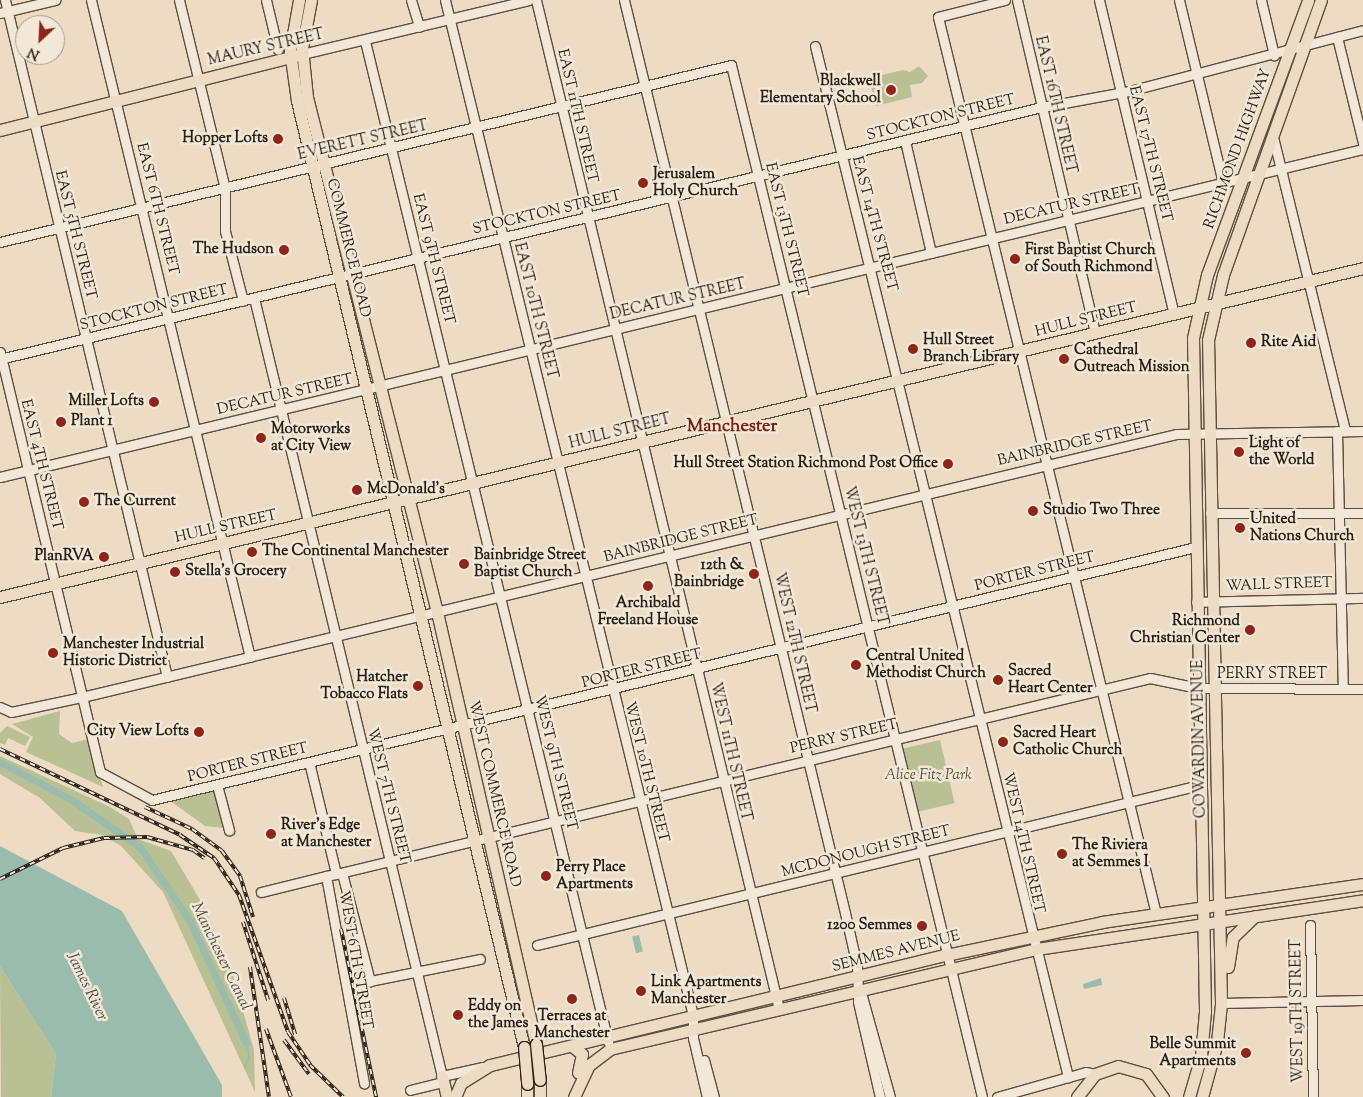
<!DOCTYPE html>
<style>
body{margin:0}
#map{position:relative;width:1363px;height:1097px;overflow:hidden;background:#eddcc3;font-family:"Sorts Mill Goudy",serif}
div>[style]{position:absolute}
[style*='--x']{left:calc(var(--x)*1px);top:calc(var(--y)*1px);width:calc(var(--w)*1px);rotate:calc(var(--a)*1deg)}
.green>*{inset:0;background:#b9c093;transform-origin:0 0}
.water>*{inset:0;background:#9abcad;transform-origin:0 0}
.stream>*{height:2px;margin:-1px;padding:0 1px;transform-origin:1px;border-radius:1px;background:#9abcad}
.canal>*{height:7px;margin:-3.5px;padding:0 3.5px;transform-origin:3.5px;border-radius:3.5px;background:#9abcad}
.roads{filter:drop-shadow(1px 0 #5c4e3f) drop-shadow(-1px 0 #5c4e3f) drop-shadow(0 1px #5c4e3f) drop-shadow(0 -1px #5c4e3f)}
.minor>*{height:9px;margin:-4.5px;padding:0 4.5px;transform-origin:4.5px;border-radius:4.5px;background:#f3e8d8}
.major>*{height:11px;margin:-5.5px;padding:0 5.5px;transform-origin:5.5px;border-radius:5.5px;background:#eddcc3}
.rail>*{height:4px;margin-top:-2px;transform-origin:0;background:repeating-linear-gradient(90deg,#f3e8d8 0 5.5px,#2b1f13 0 11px);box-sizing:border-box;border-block:1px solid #2b1f13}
.bridges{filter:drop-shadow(1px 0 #2b1f13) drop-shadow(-1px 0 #2b1f13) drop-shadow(0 1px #2b1f13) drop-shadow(0 -1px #2b1f13)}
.major-bridge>*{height:11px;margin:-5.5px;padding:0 5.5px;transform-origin:5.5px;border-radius:5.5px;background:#eddcc3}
.dots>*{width:14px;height:14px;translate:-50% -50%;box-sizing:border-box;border:2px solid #f3e8d8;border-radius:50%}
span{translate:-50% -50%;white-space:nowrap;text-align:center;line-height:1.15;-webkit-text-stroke:5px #f3e8d8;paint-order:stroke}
.street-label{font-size:15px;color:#2b1f13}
.poi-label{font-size:15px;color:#2b1f13;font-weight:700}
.right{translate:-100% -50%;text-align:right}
.left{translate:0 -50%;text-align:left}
.park-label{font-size:15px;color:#564f39;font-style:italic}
.water-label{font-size:16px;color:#4c4e41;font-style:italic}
.quarter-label{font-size:18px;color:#7a1f14;font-weight:700}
.north{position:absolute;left:15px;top:15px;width:50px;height:50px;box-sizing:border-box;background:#f3e8d8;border:1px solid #a39889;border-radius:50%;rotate:205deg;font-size:14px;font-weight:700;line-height:20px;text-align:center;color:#2b1f13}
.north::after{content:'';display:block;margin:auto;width:18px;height:22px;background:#8f2418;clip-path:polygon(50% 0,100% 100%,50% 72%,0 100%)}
</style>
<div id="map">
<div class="green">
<i style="clip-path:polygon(919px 66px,928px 76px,922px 83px,910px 85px,912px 97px,876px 106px,869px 78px,903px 70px,910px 72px)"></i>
<i style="clip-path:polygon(60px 711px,59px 734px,72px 743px,88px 739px,103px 787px,26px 752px,33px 737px,12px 724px)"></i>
<i style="clip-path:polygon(7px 726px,30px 737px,25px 746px,8px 738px,5px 745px,0 743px,0 733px)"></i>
<i style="left:940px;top:740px;width:65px;height:39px;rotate:77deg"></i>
<i style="clip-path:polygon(0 756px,110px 807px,129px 819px,138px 839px,171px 851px,203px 905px,231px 969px,254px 1050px,255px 1092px,163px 892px,121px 846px,102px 835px,75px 831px,40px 798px,0 774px)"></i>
<i style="clip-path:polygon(214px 790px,224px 828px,205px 826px,169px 800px)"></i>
<i style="clip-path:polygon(0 966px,56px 1054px,51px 1097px,1px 1097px)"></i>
</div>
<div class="water">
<i style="clip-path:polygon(0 846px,122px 911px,222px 1085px,222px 1097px,51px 1097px,56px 1054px,0 966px)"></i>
<i style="left:639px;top:935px;width:17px;height:7px;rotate:77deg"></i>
<i style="clip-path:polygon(1101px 978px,1102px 985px,1084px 989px,1083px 984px)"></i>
</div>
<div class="stream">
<i style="--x:245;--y:1067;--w:10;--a:-66"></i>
<i style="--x:249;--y:1058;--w:15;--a:-101"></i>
</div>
<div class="canal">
<i style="--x:0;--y:762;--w:81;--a:27.8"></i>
<i style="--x:72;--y:800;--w:83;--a:34.7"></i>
<i style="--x:140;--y:847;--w:89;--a:56"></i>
<i style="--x:190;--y:921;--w:134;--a:65.3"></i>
</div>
<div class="roads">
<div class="minor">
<i style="--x:5;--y:0;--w:696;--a:76.54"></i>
<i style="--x:91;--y:0;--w:676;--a:76.4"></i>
<i style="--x:179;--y:0;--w:194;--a:76.3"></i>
<i style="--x:225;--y:188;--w:43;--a:90"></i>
<i style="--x:225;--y:231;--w:72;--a:75.6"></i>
<i style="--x:266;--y:0;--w:51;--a:76.5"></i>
<i style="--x:411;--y:0;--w:28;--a:73"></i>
<i style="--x:445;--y:0;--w:1046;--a:76.28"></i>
<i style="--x:693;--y:1016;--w:22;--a:90"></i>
<i style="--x:693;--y:1038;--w:61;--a:76.7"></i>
<i style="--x:536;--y:0;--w:1038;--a:76.46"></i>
<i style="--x:624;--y:0;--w:939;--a:76.39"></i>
<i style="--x:845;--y:913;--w:54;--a:77.2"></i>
<i style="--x:857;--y:966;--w:36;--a:88"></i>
<i style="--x:858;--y:1002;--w:98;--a:77"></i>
<i style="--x:1005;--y:0;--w:69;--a:165.8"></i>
<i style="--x:938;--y:17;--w:923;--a:76.34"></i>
<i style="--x:1017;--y:0;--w:342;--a:76.8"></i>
<i style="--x:1099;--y:0;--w:323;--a:76.6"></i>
<i style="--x:1179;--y:0;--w:188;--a:76.5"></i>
<i style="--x:1261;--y:0;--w:57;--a:76.7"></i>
<i style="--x:0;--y:13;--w:57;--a:-13.3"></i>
<i style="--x:1337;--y:37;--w:109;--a:76.2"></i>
<i style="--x:365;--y:41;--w:1030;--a:76.35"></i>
<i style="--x:815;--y:46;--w:1062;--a:76.21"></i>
<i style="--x:302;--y:54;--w:233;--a:-13.4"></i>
<i style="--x:1273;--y:137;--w:303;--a:76.2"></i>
<i style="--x:905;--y:141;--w:115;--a:76.9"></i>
<i style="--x:0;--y:242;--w:752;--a:-13.61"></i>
<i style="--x:731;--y:65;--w:1062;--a:76.33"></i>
<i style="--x:254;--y:298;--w:800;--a:76.42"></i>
<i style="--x:442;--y:1076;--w:42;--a:-12.4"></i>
<i style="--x:0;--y:352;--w:432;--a:76.6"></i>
<i style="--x:100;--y:772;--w:59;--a:28.3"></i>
<i style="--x:152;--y:800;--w:1073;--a:-13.63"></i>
<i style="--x:0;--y:359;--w:1072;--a:-13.6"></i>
<i style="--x:1042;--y:107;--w:88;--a:-10.4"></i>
<i style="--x:1129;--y:91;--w:242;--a:-14.6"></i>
<i style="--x:1337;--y:431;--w:257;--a:88.7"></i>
<i style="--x:0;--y:477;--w:1402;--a:-13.53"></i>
<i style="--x:1210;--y:513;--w:153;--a:0"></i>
<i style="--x:1196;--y:602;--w:167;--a:-1.4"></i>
<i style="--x:0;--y:707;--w:12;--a:24"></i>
<i style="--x:11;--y:712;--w:73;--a:-11.9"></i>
<i style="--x:82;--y:697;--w:1126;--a:-13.51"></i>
<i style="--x:1177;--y:434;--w:186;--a:-0.9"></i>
<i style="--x:309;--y:762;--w:115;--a:76.4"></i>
<i style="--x:336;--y:874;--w:10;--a:169"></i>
<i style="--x:326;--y:876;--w:211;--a:79.6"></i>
<i style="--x:217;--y:785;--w:47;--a:75.1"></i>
<i style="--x:342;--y:873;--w:112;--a:75.5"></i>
<i style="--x:370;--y:981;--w:112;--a:-11.3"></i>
<i style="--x:336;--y:874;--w:837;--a:-13.54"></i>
<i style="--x:1150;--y:678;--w:49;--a:11.8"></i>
<i style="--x:1198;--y:688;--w:165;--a:0.3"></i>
<i style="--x:261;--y:892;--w:67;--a:-13.8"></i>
<i style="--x:1310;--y:925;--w:172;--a:89"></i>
<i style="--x:537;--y:945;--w:682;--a:-13.57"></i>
<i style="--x:860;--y:989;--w:112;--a:74.5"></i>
<i style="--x:1221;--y:1003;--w:142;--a:-1.2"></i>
<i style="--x:704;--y:1060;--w:38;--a:75"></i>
<i style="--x:410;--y:1090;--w:34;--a:-14"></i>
<i style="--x:997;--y:1097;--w:92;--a:-15.7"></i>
<i style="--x:1086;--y:1072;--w:9;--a:13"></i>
</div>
<div class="major">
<i style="--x:299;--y:0;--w:52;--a:100"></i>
<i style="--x:290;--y:51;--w:50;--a:82"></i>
<i style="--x:297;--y:101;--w:973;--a:76.51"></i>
<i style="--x:311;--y:0;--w:49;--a:100.6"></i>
<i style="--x:302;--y:48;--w:49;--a:84.2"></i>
<i style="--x:307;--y:97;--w:531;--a:75.83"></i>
<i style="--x:437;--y:612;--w:443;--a:77.1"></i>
<i style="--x:0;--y:130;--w:307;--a:-14.1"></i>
<i style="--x:0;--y:597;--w:1402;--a:-13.57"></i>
<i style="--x:1228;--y:967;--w:30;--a:-81"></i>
<i style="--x:1233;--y:937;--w:30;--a:-44"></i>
<i style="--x:572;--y:1046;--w:13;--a:39"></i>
<i style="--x:582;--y:1054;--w:19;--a:102"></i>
<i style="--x:442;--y:1076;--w:22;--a:77"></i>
<i style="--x:540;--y:1080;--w:17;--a:90"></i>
<i style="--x:527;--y:1084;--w:13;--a:90"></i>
<i style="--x:455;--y:1097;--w:15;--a:-67"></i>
<i style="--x:461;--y:1083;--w:34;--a:-32"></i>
<i style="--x:490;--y:1065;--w:469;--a:-13.6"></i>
<i style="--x:946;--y:955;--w:159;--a:-11.9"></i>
<i style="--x:1102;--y:922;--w:264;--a:-8.3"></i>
<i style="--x:574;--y:1097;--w:35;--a:-65"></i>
<i style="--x:589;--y:1065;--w:26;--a:-37"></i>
<i style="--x:610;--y:1049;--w:439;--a:-13.2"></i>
<i style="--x:1037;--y:949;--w:330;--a:-8.5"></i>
<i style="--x:1077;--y:1097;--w:29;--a:-52"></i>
<i style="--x:1095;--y:1074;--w:24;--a:-19"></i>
<i style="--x:1118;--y:1066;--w:29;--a:16"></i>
<i style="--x:1146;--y:1074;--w:29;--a:54"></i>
<i style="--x:1189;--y:1097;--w:43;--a:-73.7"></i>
<i style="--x:1201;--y:1056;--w:45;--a:-84.9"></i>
<i style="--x:1205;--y:1011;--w:673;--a:-91.02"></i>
<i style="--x:1193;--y:338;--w:65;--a:-77.5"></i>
<i style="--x:1207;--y:275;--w:293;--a:-69.8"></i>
<i style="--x:1202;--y:1097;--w:57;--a:-74.7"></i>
<i style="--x:1217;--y:1042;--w:39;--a:-84"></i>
<i style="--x:1221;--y:1003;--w:663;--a:-91.12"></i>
<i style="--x:1208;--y:340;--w:67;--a:-77"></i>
<i style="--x:1223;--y:275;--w:292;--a:-70.4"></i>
</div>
</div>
<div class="rail">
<i style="--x:0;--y:749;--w:199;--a:25.5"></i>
<i style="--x:180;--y:835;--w:41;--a:34.1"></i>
<i style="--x:214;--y:858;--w:45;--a:56"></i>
<i style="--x:239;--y:895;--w:145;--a:70.3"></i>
<i style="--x:288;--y:1032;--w:40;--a:56"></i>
<i style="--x:310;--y:1065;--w:46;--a:44.1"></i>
<i style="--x:145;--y:807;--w:52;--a:25.1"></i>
<i style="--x:192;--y:829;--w:37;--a:36"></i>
<i style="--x:222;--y:851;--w:31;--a:54"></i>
<i style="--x:240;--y:876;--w:43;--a:72.4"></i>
<i style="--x:0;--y:879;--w:70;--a:-26.2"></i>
<i style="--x:63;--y:848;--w:42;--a:-13.7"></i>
<i style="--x:104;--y:838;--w:43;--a:-1.3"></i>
<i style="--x:147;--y:837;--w:48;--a:15.8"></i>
<i style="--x:193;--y:850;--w:14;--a:36"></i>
<i style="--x:243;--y:922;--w:82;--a:72.2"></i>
<i style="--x:341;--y:929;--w:172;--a:78.2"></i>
<i style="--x:250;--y:967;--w:131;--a:81.7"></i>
<i style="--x:284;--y:998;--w:38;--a:73"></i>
<i style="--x:266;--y:1029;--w:72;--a:69.8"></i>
<i style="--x:284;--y:1040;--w:42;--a:53.7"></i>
</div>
<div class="bridges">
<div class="major-bridge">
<i style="--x:536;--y:1044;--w:36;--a:84"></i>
<i style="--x:524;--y:1047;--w:37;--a:85"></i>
</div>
</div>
<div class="dots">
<i style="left:891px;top:90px;background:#8f2418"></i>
<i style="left:278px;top:139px;background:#8f2418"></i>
<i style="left:643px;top:183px;background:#8f2418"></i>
<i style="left:284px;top:250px;background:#8f2418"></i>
<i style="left:1015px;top:259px;background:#8f2418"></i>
<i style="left:1251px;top:343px;background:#8f2418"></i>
<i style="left:913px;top:349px;background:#8f2418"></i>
<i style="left:1064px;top:359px;background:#8f2418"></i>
<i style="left:154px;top:402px;background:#8f2418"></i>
<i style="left:61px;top:422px;background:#8f2418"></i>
<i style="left:261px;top:438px;background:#8f2418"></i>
<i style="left:1239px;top:452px;background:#8f2418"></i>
<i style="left:948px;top:464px;background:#8f2418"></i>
<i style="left:357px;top:490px;background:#8f2418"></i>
<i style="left:84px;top:502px;background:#8f2418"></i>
<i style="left:1033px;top:511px;background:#8f2418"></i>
<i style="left:1240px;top:528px;background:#8f2418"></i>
<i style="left:252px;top:552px;background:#8f2418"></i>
<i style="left:104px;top:557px;background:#8f2418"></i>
<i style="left:464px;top:564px;background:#8f2418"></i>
<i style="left:175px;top:572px;background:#8f2418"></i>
<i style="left:754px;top:574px;background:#8f2418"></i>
<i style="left:648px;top:586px;background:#8f2418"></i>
<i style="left:1250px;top:630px;background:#8f2418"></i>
<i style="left:53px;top:653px;background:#8f2418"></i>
<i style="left:856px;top:665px;background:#8f2418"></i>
<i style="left:998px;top:680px;background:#8f2418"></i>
<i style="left:418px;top:686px;background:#8f2418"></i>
<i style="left:199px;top:732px;background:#8f2418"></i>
<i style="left:1003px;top:742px;background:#8f2418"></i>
<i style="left:271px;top:834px;background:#8f2418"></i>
<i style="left:1062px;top:854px;background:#8f2418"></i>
<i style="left:546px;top:876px;background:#8f2418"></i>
<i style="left:922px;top:926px;background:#8f2418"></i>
<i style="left:641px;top:991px;background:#8f2418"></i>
<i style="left:572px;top:999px;background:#8f2418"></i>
<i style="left:458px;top:1015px;background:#8f2418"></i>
<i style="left:1246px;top:1053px;background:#8f2418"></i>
</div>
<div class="street-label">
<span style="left:266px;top:48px;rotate:-13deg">MAURY STREET</span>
<span style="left:1055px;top:105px;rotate:77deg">EAST 16TH STREET</span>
<span style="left:577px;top:116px;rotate:77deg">EAST 11TH STREET</span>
<span style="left:941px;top:118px;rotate:-14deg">STOCKTON STREET</span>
<span style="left:363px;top:141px;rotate:-13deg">EVERETT STREET</span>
<span style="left:1238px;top:149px;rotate:-70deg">RICHMOND HIGHWAY</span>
<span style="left:1150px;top:154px;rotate:76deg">EAST 17TH STREET</span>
<span style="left:1072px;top:205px;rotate:-13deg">DECATUR STREET</span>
<span style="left:157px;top:209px;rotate:76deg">EAST 6TH STREET</span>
<span style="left:547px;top:213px;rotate:-13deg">STOCKTON STREET</span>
<span style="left:874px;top:224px;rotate:75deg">EAST 14TH STREET</span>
<span style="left:786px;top:230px;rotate:76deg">EAST 13TH STREET</span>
<span style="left:75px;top:235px;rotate:76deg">EAST 5TH STREET</span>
<span style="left:348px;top:248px;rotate:76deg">COMMERCE ROAD</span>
<span style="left:433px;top:259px;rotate:76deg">EAST 9TH STREET</span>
<span style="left:678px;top:300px;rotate:-13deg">DECATUR STREET</span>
<span style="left:154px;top:308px;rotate:-14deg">STOCKTON STREET</span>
<span style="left:535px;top:311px;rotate:76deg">EAST 10TH STREET</span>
<span style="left:1086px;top:320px;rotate:-14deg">HULL STREET</span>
<span style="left:285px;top:395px;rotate:-13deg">DECATUR STREET</span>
<span style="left:620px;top:432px;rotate:-14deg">HULL STREET</span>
<span style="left:1075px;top:444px;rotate:-13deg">BAINBRIDGE STREET</span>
<span style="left:41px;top:465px;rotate:76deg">EAST 4TH STREET</span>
<span style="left:226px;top:527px;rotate:-13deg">HULL STREET</span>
<span style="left:681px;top:539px;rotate:-14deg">BAINBRIDGE STREET</span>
<span style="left:865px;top:556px;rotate:76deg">WEST 13TH STREET</span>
<span style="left:1035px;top:572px;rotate:-14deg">PORTER STREET</span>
<span style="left:1279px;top:585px;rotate:-2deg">WALL STREET</span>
<span style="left:794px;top:643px;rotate:77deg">WEST 12TH STREET</span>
<span style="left:642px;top:669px;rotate:-14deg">PORTER STREET</span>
<span style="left:1272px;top:675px">PERRY STREET</span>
<span style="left:844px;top:737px;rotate:-13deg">PERRY STREET</span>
<span style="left:1200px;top:739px;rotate:-91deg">COWARDIN AVENUE</span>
<span style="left:730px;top:752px;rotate:77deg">WEST 11TH STREET</span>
<span style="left:248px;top:763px;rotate:-14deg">PORTER STREET</span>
<span style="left:555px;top:763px;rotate:76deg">WEST 9TH STREET</span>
<span style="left:646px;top:772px;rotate:76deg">WEST 10TH STREET</span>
<span style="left:494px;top:794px;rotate:77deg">WEST COMMERCE ROAD</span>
<span style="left:388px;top:796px;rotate:76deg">WEST 7TH STREET</span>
<span style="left:1023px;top:843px;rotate:77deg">WEST 14TH STREET</span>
<span style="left:866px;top:852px;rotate:-14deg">MCDONOUGH STREET</span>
<span style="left:896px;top:952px;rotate:-14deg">SEMMES AVENUE</span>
<span style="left:355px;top:960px;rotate:80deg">WEST 6TH STREET</span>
<span style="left:1298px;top:1011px;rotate:-91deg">WEST 19TH STREET</span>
</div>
<div class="poi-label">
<span class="right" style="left:881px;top:90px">Blackwell<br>Elementary School</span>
<span class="right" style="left:268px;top:139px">Hopper Lofts</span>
<span class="left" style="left:653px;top:183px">Jerusalem<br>Holy Church</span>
<span class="right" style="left:274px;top:250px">The Hudson</span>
<span class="left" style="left:1025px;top:259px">First Baptist Church<br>of South Richmond</span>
<span class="left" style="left:923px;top:349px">Hull Street<br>Branch Library</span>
<span class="left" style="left:1261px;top:343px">Rite Aid</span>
<span class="left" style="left:1074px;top:359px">Cathedral<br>Outreach Mission</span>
<span class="right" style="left:144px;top:402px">Miller Lofts</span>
<span class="left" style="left:71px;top:422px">Plant 1</span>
<span class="left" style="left:271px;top:438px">Motorworks<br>at City View</span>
<span class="left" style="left:1249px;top:452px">Light of<br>the World</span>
<span class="right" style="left:938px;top:464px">Hull Street Station Richmond Post Office</span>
<span class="left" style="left:367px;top:490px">McDonald's</span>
<span class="left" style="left:94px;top:502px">The Current</span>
<span class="left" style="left:1043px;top:511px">Studio Two Three</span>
<span class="left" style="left:1250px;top:528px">United<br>Nations Church</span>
<span class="left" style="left:262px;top:552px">The Continental Manchester</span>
<span class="left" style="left:474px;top:564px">Bainbridge Street<br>Baptist Church</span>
<span class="right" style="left:94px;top:557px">PlanRVA</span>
<span class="right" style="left:744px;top:574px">12th &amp;<br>Bainbridge</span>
<span class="left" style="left:185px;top:572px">Stella's Grocery</span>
<span style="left:648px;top:612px">Archibald<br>Freeland House</span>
<span class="right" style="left:1240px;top:630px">Richmond<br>Christian Center</span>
<span class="left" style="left:63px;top:653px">Manchester Industrial<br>Historic District</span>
<span class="left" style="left:866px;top:665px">Central United<br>Methodist Church</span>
<span class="left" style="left:1008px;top:680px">Sacred<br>Heart Center</span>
<span class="right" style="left:408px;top:686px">Hatcher<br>Tobacco Flats</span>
<span class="right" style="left:189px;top:732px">City View Lofts</span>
<span class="left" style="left:1013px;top:742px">Sacred Heart<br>Catholic Church</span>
<span class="left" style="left:281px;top:834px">River's Edge<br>at Manchester</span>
<span class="left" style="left:1072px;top:854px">The Riviera<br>at Semmes I</span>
<span class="left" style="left:556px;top:876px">Perry Place<br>Apartments</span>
<span class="right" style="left:912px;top:926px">1200 Semmes</span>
<span class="left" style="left:651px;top:991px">Link Apartments<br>Manchester</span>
<span class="left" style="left:468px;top:1015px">Eddy on<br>the James</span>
<span style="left:572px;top:1025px">Terraces at<br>Manchester</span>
<span class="right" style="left:1236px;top:1053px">Belle Summit<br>Apartments</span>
</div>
<div class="park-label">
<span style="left:928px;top:776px">Alice Fitz Park</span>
</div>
<div class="water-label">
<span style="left:220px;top:957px;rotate:64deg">Manchester Canal</span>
<span style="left:86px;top:987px;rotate:64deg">James River</span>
</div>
<div class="quarter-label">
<span style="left:732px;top:427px">Manchester</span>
</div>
<div class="north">N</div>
</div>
